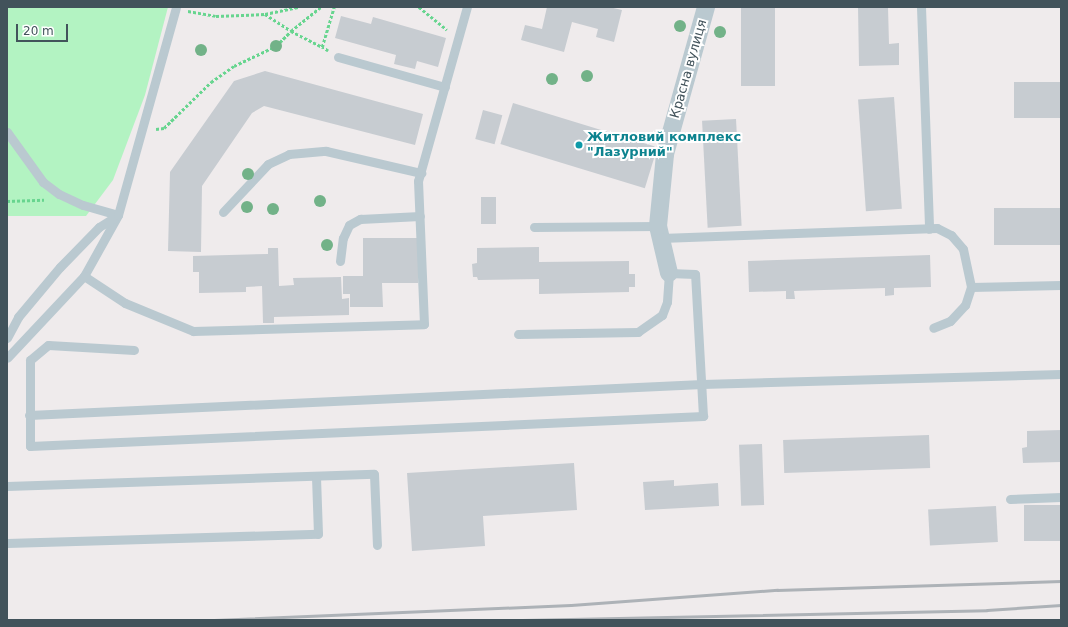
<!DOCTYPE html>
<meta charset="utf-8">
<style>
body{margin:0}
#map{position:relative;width:1068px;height:627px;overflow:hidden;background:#efebec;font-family:"DejaVu Sans",sans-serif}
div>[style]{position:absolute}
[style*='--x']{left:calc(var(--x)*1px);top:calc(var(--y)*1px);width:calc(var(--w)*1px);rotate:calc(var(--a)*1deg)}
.green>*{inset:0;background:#b3f3c2}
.building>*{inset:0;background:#c7ccd1;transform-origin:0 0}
.path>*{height:2.5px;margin-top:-1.25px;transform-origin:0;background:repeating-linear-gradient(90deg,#67d58f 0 3px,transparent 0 5px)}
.service>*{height:9px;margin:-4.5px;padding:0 4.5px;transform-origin:4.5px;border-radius:4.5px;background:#bac9d0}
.minor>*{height:18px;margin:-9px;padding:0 9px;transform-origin:9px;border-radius:9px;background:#bac9d0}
.rail>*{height:3px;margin:-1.5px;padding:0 1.5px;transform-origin:1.5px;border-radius:1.5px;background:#adb2b7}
.trees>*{width:12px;height:12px;margin:-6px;border-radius:50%;background:#72b288}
.dots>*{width:11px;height:11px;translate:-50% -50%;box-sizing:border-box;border:2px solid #fff;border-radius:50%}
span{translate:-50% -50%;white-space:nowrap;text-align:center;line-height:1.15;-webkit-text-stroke:4px #fff;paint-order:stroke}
.street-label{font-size:13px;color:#42535b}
.culture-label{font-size:13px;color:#0d838f;font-weight:700}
.left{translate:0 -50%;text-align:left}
.frame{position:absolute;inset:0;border:8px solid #42535b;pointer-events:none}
.scale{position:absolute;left:16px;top:24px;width:52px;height:18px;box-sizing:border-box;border:2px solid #42535b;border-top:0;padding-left:5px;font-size:12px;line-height:14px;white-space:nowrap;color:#42535b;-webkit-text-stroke:3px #fff;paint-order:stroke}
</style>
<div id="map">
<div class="green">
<i style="clip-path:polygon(7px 7px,168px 7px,145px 95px,113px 180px,86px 216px,7px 216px)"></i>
</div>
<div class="building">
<i style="clip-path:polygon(547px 7px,609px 7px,622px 10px,614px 42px,596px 37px,598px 29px,572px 22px,564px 52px,521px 40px,525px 25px,542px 29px)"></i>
<i style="left:741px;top:7px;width:34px;height:79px"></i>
<i style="clip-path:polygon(858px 7px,888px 7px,889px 44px,899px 43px,899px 65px,859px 66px)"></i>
<i style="clip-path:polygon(341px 16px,371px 24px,373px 17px,446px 38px,438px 67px,417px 61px,415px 69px,394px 64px,396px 55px,335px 38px)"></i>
<i style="clip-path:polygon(265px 71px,423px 114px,415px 145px,264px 106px,252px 113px,202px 186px,201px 252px,168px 251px,170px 172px,234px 81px)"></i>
<i style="left:1061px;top:82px;width:36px;height:47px;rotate:90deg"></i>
<i style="left:894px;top:97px;width:112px;height:36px;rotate:86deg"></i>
<i style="left:513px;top:103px;width:151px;height:43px;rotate:17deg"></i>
<i style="left:483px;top:110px;width:20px;height:30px;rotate:15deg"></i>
<i style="left:736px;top:119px;width:107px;height:34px;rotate:87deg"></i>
<i style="left:481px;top:197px;width:15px;height:27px"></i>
<i style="left:1061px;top:208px;width:37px;height:67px;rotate:90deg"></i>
<i style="clip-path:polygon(363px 238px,418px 238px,418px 283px,382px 283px,383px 307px,350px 307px,350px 294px,343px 294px,343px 276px,363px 276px)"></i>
<i style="clip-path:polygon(539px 247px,539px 262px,629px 261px,629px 274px,635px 274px,635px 287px,629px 287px,629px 292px,539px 294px,539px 279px,478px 280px,477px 277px,473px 277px,472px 264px,477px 263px,477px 248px)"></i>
<i style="clip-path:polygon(268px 248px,278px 248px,279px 286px,294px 285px,293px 278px,341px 277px,342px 299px,349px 298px,349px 315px,274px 317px,274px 323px,263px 323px,262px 286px,246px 287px,246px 292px,199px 293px,199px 272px,193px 272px,193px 256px,268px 254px)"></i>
<i style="clip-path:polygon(930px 255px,931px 287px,894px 288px,894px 295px,885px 296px,885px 288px,794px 291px,795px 299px,786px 299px,786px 291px,749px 292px,748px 261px)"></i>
<i style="clip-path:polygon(1061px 430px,1061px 462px,1023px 463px,1022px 448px,1027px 447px,1027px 431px)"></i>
<i style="left:929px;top:435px;width:33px;height:146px;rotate:88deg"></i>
<i style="left:762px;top:444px;width:61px;height:23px;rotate:88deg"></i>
<i style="clip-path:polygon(574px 463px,577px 510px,483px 516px,485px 546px,412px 551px,407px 473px)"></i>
<i style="clip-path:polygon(674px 480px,674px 486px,718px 483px,719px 506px,645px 510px,643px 482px)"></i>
<i style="left:1061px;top:505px;width:36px;height:37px;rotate:90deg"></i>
<i style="left:996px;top:506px;width:36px;height:68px;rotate:87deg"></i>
</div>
<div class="path">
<i style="--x:419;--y:7;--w:36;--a:39"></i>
<i style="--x:188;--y:11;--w:28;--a:10"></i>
<i style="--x:216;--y:16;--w:49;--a:-2.3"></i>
<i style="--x:265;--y:14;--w:35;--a:-12"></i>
<i style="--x:265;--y:14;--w:31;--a:33"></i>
<i style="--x:291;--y:31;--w:38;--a:-39"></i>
<i style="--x:328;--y:51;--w:7;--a:-146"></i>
<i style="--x:322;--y:47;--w:42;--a:-73.3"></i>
<i style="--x:156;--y:129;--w:8;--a:-7"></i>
<i style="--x:164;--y:128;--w:66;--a:-44.4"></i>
<i style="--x:211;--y:82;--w:28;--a:-35"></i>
<i style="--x:234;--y:66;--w:47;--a:-25.5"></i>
<i style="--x:276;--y:46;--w:21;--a:-45"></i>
<i style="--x:291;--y:31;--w:35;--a:27"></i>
<i style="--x:7;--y:201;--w:37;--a:-2"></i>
</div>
<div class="service">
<i style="--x:921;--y:7;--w:222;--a:87.9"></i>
<i style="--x:338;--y:57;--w:111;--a:15.7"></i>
<i style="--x:7;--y:132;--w:62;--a:54.2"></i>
<i style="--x:43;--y:182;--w:20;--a:37"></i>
<i style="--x:59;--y:194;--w:26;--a:25"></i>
<i style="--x:83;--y:205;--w:36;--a:16"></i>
<i style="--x:118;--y:215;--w:70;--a:119.1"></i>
<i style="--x:84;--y:276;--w:112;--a:133.2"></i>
<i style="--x:223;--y:212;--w:66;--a:-46.8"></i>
<i style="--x:268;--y:164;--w:23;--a:-25"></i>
<i style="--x:289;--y:154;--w:37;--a:-5"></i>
<i style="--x:326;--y:151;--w:98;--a:13"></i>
<i style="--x:534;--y:227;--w:124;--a:-0.5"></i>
<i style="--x:661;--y:238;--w:276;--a:-2.1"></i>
<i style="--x:937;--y:228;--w:16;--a:27"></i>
<i style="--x:951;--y:235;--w:18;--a:49"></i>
<i style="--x:963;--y:249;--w:39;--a:78"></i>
<i style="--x:971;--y:287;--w:19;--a:108"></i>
<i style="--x:965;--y:305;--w:22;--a:133"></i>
<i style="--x:950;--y:321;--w:18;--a:158"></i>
<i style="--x:340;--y:261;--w:23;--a:-83"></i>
<i style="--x:343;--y:238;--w:14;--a:-65"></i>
<i style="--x:349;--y:225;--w:13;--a:-29"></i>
<i style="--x:360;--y:219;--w:60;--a:-2.9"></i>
<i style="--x:84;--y:276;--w:49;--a:33.4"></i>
<i style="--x:125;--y:303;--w:74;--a:22.4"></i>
<i style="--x:193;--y:331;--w:231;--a:-1.7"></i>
<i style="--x:424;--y:324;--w:143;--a:-92.4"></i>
<i style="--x:418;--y:181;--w:181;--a:-74.3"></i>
<i style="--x:971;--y:287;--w:90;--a:-1.3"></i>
<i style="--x:7;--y:338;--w:24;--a:-62"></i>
<i style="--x:18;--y:317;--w:65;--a:-50"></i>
<i style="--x:60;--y:267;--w:56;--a:-45.7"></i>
<i style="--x:99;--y:227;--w:22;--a:-32"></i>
<i style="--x:118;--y:215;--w:216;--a:-74.4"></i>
<i style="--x:134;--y:350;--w:86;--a:-176.7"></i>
<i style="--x:48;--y:345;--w:23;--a:140"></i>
<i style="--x:30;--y:360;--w:86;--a:90"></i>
<i style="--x:30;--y:446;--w:674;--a:-2.55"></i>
<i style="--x:703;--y:416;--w:142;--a:-93.2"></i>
<i style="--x:695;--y:274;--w:26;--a:-178"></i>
<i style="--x:669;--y:273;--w:29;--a:94"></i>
<i style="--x:667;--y:302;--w:14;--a:111"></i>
<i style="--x:662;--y:315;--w:29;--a:145"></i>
<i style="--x:638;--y:332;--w:120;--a:179"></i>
<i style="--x:29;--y:415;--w:674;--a:-2.64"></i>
<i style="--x:702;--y:384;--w:359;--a:-1.6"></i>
<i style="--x:7;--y:486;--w:367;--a:-1.9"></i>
<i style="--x:374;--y:474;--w:71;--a:87.6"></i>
<i style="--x:1010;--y:499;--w:51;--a:-2.2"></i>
<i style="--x:7;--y:543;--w:311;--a:-1.7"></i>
<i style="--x:318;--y:534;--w:56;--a:-92"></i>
</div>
<div class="minor">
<i style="--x:669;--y:273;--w:48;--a:-103.2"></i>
<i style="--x:658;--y:226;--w:72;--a:-84.4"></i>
<i style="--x:665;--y:154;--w:153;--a:-74.4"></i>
</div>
<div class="rail">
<i style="--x:214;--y:620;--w:357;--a:-2.4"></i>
<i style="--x:571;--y:605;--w:207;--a:-4.2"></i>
<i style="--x:777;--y:590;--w:284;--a:-1.8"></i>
<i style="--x:522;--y:620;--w:465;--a:-1.2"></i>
<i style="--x:987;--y:610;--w:74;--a:-3.9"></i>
</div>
<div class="trees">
<i style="left:680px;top:26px"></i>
<i style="left:720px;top:32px"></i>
<i style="left:276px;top:46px"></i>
<i style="left:201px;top:50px"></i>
<i style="left:587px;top:76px"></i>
<i style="left:552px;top:79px"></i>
<i style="left:248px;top:174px"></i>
<i style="left:320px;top:201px"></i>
<i style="left:247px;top:207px"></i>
<i style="left:273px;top:209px"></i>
<i style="left:327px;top:245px"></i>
</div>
<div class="dots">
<i style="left:579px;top:145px;background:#0f9aa8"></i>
</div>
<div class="street-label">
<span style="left:689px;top:69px;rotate:-74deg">Красна вулиця</span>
</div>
<div class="culture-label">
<span class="left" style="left:587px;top:145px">Житловий комплекс<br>"Лазурний"</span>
</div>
<div class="frame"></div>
<div class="scale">20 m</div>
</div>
